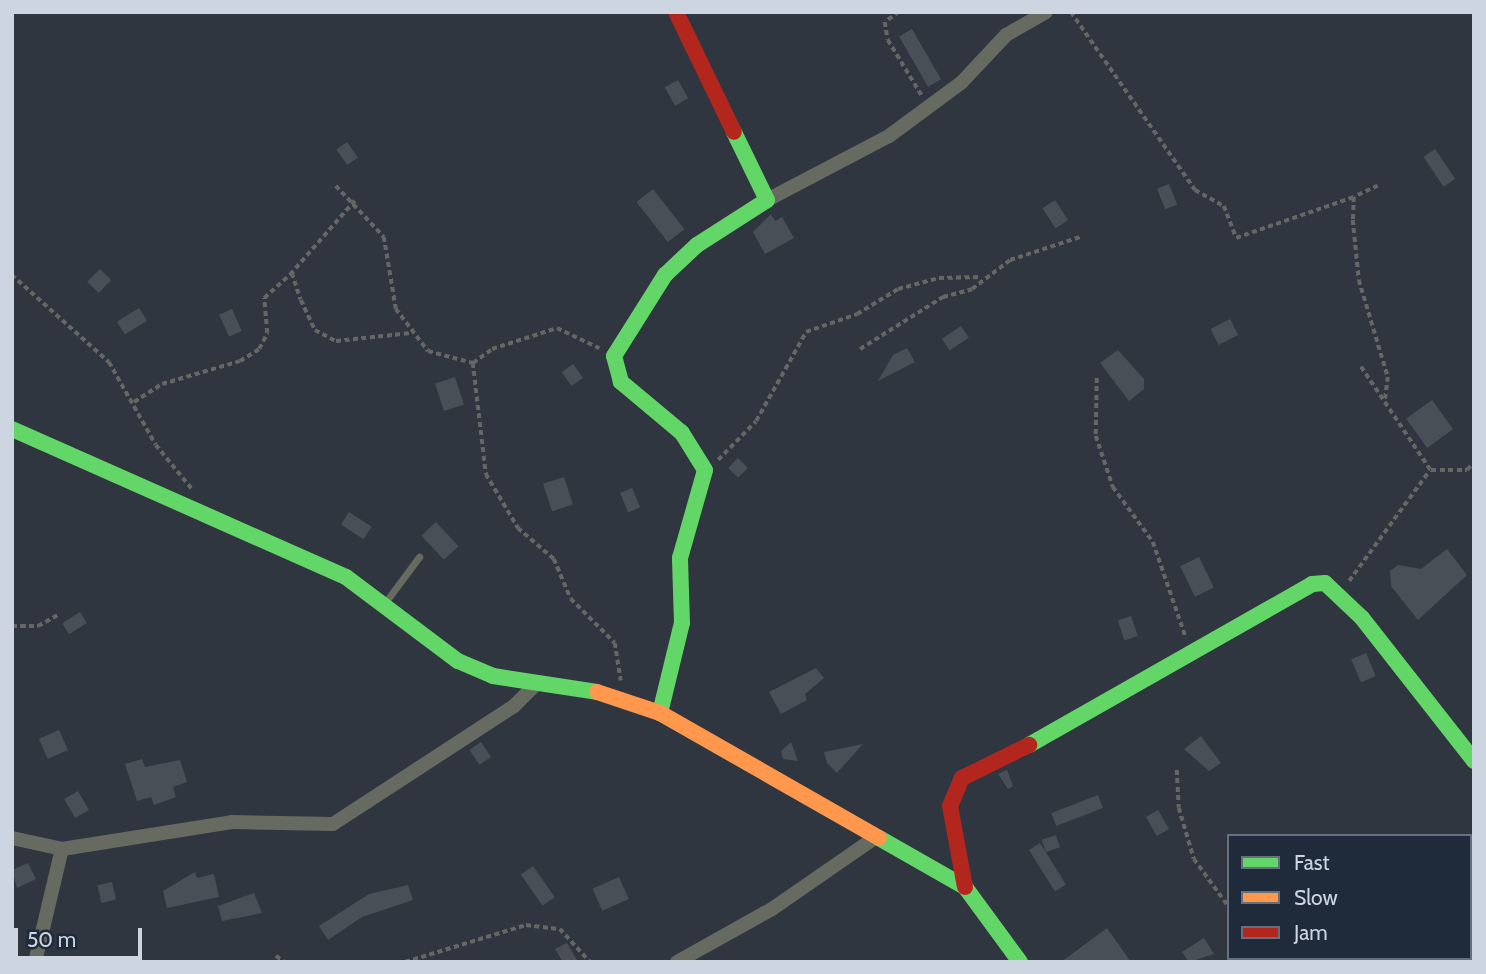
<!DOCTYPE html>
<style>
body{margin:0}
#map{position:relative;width:1486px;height:974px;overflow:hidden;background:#2f3640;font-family:Cabin,sans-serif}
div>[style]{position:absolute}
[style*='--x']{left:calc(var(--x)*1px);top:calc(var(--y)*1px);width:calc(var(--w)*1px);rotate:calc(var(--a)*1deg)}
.building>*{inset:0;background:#494f57;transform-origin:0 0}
.path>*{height:3.5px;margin-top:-1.75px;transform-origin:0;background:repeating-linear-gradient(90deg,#656765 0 5px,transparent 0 8.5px)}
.lane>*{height:7px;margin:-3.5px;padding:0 3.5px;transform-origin:3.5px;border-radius:3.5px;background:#676a60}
.street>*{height:14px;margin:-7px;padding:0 7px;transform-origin:7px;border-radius:7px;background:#676a60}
.fast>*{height:16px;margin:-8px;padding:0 8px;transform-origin:8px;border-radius:8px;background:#63d668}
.slow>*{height:16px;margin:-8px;padding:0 8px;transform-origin:8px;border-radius:8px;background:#ff974d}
.jam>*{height:16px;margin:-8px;padding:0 8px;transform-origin:8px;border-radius:8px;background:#b3261e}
span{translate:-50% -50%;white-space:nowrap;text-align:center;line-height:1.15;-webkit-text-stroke:5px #1f2b3b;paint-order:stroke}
.frame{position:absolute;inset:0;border:14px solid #cdd5e0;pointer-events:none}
.legend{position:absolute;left:1227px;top:834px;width:245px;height:126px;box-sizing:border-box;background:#1f2b3b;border:2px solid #656f7d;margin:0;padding:9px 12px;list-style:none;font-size:21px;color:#cdd5e0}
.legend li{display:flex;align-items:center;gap:14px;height:35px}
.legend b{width:35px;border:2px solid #656f7d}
.scale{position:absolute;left:14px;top:928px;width:128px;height:32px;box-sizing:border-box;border:4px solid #cdd5e0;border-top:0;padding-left:9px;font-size:21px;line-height:24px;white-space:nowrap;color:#cdd5e0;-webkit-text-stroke:5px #1f2b3b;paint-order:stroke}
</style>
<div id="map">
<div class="building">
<i style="left:912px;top:29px;width:58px;height:15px;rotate:60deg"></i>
<i style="left:678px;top:80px;width:21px;height:15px;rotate:61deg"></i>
<i style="left:347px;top:142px;width:19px;height:13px;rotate:55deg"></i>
<i style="left:1435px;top:149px;width:36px;height:14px;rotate:56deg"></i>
<i style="left:1169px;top:184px;width:22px;height:13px;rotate:68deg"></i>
<i style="left:653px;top:189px;width:51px;height:21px;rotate:52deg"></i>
<i style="left:1055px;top:200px;width:24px;height:15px;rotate:57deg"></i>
<i style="clip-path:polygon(771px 214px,775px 221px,782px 217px,794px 238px,765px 254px,753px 232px)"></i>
<i style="left:100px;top:269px;width:16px;height:18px;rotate:45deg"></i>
<i style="left:139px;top:308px;width:15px;height:26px;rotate:58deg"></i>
<i style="left:232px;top:309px;width:24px;height:14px;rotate:66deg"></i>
<i style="left:1230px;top:319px;width:18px;height:22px;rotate:63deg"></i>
<i style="left:961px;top:326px;width:14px;height:23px;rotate:56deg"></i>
<i style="clip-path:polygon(907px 348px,915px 362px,878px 381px,893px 355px)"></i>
<i style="clip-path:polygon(1118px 350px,1144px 379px,1144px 389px,1129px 401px,1100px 363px)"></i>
<i style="left:573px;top:364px;width:17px;height:14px;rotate:54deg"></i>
<i style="left:455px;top:377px;width:29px;height:21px;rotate:72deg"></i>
<i style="left:1432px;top:400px;width:36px;height:32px;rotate:54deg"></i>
<i style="left:738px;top:458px;width:14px;height:14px;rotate:45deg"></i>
<i style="left:564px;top:477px;width:29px;height:22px;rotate:72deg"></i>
<i style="left:632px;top:488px;width:21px;height:13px;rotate:67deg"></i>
<i style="left:349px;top:512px;width:27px;height:15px;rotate:33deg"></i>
<i style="left:436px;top:522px;width:33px;height:20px;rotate:47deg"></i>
<i style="clip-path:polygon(1447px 549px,1467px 575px,1418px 620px,1391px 586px,1390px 571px,1398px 565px,1421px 569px)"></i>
<i style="left:1199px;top:557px;width:34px;height:21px;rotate:64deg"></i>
<i style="left:80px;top:612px;width:13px;height:21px;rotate:58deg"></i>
<i style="left:1131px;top:616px;width:21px;height:14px;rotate:71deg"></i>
<i style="left:1366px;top:653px;width:25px;height:16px;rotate:67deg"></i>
<i style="clip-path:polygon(816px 668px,824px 678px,805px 694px,807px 700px,781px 714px,769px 692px)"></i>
<i style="left:59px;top:730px;width:22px;height:22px;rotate:66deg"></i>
<i style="clip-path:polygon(1201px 736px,1221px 763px,1209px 771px,1184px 749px)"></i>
<i style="left:481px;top:742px;width:18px;height:14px;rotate:56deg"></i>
<i style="clip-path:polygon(791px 742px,798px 761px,783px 759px,781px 751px)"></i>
<i style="clip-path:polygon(863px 744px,837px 773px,827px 763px,824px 752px)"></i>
<i style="clip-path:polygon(142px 759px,145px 767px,180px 760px,187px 782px,173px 787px,176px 797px,154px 805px,151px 797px,137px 801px,125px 764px)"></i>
<i style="clip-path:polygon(1007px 770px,1013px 786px,1008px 789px,998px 774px)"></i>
<i style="left:78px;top:791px;width:22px;height:16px;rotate:60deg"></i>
<i style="left:1098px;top:795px;width:14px;height:50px;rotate:69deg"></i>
<i style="left:1158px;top:810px;width:22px;height:14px;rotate:60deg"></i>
<i style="left:1056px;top:835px;width:13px;height:15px;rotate:72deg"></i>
<i style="left:1040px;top:843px;width:49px;height:13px;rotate:58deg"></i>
<i style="clip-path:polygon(28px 863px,36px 879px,17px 888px,12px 870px)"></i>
<i style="left:533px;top:866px;width:38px;height:15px;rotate:55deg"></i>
<i style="clip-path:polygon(195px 872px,197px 878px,214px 874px,219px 897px,167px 908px,163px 891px)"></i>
<i style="left:619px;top:877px;width:24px;height:29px;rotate:66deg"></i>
<i style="left:112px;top:882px;width:18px;height:15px;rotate:77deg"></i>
<i style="clip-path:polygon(408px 885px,413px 900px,362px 917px,328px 940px,319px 926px,369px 894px)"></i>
<i style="clip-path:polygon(254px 893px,262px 913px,222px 921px,218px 906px)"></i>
<i style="clip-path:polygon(1107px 928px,1131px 962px,1061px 962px)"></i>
<i style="clip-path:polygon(1204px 938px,1214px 954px,1189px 962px,1182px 952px)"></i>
<i style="clip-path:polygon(567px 943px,578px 962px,563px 962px,555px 949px)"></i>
</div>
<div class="path">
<i style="--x:899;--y:12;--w:17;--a:144"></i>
<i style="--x:885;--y:22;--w:18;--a:81"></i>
<i style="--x:888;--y:40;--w:66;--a:58.7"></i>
<i style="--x:1071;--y:12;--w:217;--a:55.1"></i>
<i style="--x:1195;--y:190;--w:33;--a:29"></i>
<i style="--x:1224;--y:206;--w:34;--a:69"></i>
<i style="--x:1236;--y:238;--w:125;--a:-19.2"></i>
<i style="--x:336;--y:186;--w:70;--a:46.7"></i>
<i style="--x:384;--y:237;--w:73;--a:80.5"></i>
<i style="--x:396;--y:309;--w:53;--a:52.7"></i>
<i style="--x:428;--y:351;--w:47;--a:14.9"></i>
<i style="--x:473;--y:363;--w:24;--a:-36"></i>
<i style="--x:492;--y:349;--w:68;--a:-17.9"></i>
<i style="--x:557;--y:328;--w:47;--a:25.5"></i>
<i style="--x:1378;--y:186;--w:26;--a:155"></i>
<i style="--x:1354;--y:197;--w:23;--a:92"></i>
<i style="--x:1353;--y:220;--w:60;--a:84.3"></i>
<i style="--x:1359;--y:280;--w:101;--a:73.4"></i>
<i style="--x:1388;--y:377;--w:25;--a:97"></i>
<i style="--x:355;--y:201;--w:96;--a:131.2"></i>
<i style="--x:292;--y:273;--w:28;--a:72"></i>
<i style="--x:301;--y:300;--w:33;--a:65"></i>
<i style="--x:315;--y:330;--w:24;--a:28"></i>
<i style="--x:336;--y:341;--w:75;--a:-6.1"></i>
<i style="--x:12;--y:275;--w:130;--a:41.9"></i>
<i style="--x:109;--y:362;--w:95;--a:60.5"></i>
<i style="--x:156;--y:445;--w:57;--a:50.7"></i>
<i style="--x:860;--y:349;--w:98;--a:-32.1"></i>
<i style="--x:943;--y:297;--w:30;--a:-15"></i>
<i style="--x:972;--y:289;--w:48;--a:-37.3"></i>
<i style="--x:1010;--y:260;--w:74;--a:-18.2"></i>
<i style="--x:473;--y:363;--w:112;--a:83.3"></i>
<i style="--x:486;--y:474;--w:63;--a:59.3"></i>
<i style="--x:518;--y:528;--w:48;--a:40.7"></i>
<i style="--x:554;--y:559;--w:43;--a:67"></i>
<i style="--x:571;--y:599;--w:62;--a:45"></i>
<i style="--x:615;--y:643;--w:38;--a:81"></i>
<i style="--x:1097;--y:378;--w:58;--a:91"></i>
<i style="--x:1096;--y:436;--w:54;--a:71.6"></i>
<i style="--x:1113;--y:487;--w:68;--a:54"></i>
<i style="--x:1153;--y:542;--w:102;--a:71"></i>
<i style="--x:134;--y:402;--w:33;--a:-33"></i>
<i style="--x:162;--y:384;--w:81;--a:-16.4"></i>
<i style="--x:240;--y:361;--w:22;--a:-32"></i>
<i style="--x:259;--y:349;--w:18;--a:-63"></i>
<i style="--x:267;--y:333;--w:35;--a:-95"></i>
<i style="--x:264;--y:298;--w:38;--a:-42"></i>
<i style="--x:718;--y:460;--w:54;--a:-45.7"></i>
<i style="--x:756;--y:421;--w:102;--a:-60.7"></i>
<i style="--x:806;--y:332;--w:54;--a:-19.4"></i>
<i style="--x:857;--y:314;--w:48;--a:-31.4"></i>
<i style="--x:898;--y:289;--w:42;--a:-15"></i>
<i style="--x:939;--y:278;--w:42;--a:-1.4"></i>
<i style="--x:1431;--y:470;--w:36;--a:0"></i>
<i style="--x:1467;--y:470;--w:11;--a:-49"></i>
<i style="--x:1349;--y:581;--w:137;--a:-53.9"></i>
<i style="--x:1430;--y:470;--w:125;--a:-123.9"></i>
<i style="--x:12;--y:626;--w:26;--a:0"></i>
<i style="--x:38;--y:626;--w:25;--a:-29"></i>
<i style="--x:1177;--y:770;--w:38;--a:87"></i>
<i style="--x:1179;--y:808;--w:53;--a:73.6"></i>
<i style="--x:1194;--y:859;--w:59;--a:53.9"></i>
<i style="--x:276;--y:956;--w:11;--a:34"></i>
<i style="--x:1268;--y:958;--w:5;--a:53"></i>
<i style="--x:405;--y:962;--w:127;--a:-17"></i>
<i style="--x:526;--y:925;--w:34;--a:7"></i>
<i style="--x:560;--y:929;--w:45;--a:47.7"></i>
</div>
<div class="lane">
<i style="--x:384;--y:604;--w:59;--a:-53.3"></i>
</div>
<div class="street">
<i style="--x:767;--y:200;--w:138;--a:-27.7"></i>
<i style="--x:889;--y:136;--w:89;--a:-36.4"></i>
<i style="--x:961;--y:83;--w:66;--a:-46.8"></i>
<i style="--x:1006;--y:35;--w:46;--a:-29.9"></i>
<i style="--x:12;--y:838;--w:51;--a:12.4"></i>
<i style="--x:62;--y:849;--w:172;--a:-9"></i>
<i style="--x:232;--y:822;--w:101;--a:1.1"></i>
<i style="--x:333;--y:824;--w:216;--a:-33.1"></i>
<i style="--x:514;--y:706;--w:34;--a:-45"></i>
<i style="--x:35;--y:962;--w:116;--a:-76.6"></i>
<i style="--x:677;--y:962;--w:109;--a:-29.2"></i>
<i style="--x:772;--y:909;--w:123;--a:-34.7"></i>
</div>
<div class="fast">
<i style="--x:12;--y:429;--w:365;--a:23.9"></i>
<i style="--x:346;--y:577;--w:140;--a:36.9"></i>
<i style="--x:458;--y:661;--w:38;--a:23"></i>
<i style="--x:493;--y:676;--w:105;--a:8.7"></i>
<i style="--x:660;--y:713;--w:93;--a:-76.3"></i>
<i style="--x:682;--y:623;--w:65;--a:-91.8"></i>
<i style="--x:680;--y:558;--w:91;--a:-74.1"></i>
<i style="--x:705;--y:470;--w:44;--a:-121.9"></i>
<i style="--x:682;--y:433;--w:80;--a:-140.1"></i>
<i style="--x:621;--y:382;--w:27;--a:-105"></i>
<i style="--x:614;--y:356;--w:96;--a:-57.8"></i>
<i style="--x:665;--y:275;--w:44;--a:-43.2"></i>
<i style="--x:697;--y:245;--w:83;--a:-32.7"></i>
<i style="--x:767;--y:200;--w:76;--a:-115.9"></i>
<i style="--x:1029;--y:745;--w:326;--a:-29.6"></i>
<i style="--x:1312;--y:584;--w:13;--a:-4"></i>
<i style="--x:1325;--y:583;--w:51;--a:43.4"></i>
<i style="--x:1362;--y:618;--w:182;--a:51.9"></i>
<i style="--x:879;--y:838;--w:99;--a:29.7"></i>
<i style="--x:965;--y:887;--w:93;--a:53.7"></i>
<i style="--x:1322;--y:962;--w:6;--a:-39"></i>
</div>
<div class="slow">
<i style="--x:597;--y:692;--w:66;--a:18.4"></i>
<i style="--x:660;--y:713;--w:252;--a:29.7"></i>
<i style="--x:1470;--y:856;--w:5;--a:-37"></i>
</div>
<div class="jam">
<i style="--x:676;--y:12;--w:133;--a:64.2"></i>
<i style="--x:965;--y:887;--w:82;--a:-100.5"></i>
<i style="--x:950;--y:806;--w:30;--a:-67"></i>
<i style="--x:962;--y:778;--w:75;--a:-26.2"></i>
</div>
<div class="frame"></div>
<ul class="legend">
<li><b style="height:9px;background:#63d668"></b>Fast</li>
<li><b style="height:9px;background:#ff974d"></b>Slow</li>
<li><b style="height:9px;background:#b3261e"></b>Jam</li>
</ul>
<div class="scale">50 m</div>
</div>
